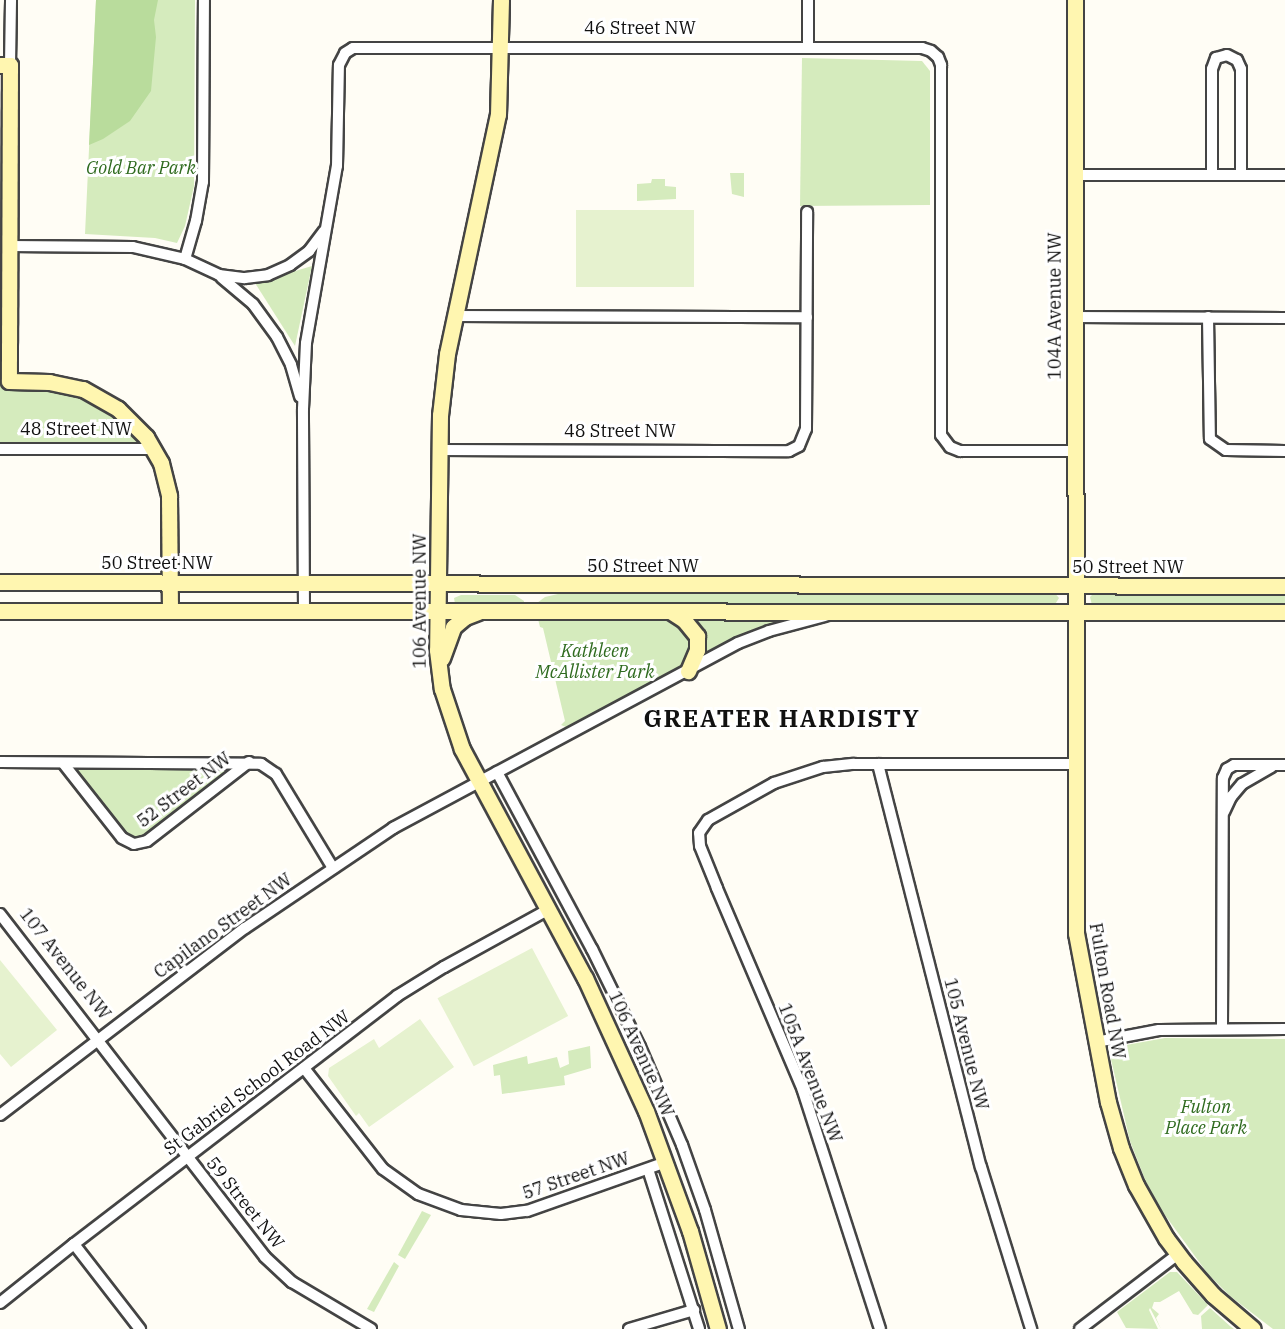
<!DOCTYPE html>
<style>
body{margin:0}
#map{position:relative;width:1285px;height:1329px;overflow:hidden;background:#fffdf5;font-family:"IBM Plex Serif",serif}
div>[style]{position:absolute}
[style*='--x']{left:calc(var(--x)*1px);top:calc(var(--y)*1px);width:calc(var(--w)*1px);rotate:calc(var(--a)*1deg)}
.green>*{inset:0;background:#d5ebbd}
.forest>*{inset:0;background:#b9dc9c}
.pitch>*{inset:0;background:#e6f2cf;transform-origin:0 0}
.roads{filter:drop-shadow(2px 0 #444) drop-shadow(-2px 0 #444) drop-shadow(0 2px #444) drop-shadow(0 -2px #444)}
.street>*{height:10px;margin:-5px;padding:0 5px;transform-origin:5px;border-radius:5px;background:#fff}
.secondary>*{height:15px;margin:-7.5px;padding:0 7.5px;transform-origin:7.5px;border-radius:7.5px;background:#fff6b0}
span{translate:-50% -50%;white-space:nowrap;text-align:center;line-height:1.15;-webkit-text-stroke:6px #fff;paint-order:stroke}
.street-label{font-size:18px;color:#111}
.park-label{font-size:18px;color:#2f6b1f;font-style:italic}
.district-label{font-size:24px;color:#111;font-weight:700;letter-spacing:1.5px}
</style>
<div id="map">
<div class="green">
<i style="clip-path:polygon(96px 0,195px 0,194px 186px,185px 226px,177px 243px,155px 238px,85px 234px)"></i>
<i style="clip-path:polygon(802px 58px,922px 61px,930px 71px,930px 205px,800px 206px)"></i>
<i style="clip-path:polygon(730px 173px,744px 173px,744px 197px,732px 194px)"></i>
<i style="clip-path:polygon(652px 179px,665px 179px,665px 186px,676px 187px,676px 199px,637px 201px,637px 184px,651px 183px)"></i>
<i style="clip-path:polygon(312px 266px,295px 346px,255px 283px)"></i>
<i style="clip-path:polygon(0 381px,39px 381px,83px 389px,154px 449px,0 449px)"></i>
<i style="clip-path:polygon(1053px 591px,1059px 598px,1054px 606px,537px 603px,545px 597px,558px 594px)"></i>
<i style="clip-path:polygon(1096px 591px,1285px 592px,1285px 607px,1092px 605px,1090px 597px)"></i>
<i style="clip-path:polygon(461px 595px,515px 595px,524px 601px,524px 604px,455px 604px,454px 598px)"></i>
<i style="clip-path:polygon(538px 619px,670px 620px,678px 622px,692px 638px,687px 661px,680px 667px,566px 727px,561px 725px,565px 721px,543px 628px,540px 627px)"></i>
<i style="clip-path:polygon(699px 620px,792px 620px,704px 656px,706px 640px,704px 630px,697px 623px)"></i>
<i style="clip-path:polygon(249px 762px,134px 844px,63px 763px)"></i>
<i style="clip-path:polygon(1165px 1038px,1285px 1039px,1285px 1329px,1273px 1329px,1230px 1296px,1208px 1274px,1162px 1211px,1146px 1182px,1130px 1141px,1110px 1055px,1111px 1050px,1115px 1047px)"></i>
<i style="clip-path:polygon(590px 1046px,591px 1068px,564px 1076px,565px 1085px,502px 1094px,500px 1075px,494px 1076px,493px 1065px,527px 1056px,528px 1064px,557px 1057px,560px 1068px,569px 1064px,568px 1051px)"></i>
<i style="clip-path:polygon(422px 1211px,431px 1215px,405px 1259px,398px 1255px)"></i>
<i style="clip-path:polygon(394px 1262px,399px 1266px,374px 1312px,367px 1309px)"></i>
<i style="clip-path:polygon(1170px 1272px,1177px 1272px,1208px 1305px,1198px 1315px,1193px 1314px,1179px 1291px,1160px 1302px,1154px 1302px,1152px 1308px,1159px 1314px,1156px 1318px,1161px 1329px,1150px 1308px,1149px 1310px,1158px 1329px,1126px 1328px,1117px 1312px)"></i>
<i style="clip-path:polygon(1210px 1308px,1230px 1326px,1234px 1329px,1202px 1329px,1201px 1316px)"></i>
</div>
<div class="forest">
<i style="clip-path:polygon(96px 0,158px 0,154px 20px,156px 37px,151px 91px,130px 121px,103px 139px,89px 145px)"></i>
</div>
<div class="pitch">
<i style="left:576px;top:210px;width:118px;height:77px"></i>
<i style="left:532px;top:948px;width:77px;height:107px;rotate:62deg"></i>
<i style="clip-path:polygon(0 960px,57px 1030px,11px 1067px,0 1054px)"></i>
<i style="clip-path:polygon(420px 1019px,454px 1067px,369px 1127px,359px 1113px,356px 1116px,328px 1076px,329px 1068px,374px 1039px,379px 1048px)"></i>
</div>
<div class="roads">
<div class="street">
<i style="--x:808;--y:48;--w:48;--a:-90"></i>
<i style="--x:10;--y:65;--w:65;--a:-89.1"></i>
<i style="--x:1212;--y:174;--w:105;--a:-90"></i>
<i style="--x:1212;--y:69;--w:12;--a:-70"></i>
<i style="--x:1216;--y:58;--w:11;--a:-15"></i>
<i style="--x:1227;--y:55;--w:11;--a:27"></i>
<i style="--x:1237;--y:60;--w:10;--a:66"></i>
<i style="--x:1241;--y:69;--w:106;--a:90"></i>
<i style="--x:1074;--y:175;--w:211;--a:0"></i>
<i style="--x:9;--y:246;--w:124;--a:0.5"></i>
<i style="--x:133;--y:247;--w:53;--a:13"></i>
<i style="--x:185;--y:259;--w:38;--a:25"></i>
<i style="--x:219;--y:275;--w:26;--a:7"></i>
<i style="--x:245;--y:278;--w:23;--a:-7"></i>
<i style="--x:268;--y:275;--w:24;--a:-24"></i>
<i style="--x:290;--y:265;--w:24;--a:-36"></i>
<i style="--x:309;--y:251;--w:25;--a:-53"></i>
<i style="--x:185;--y:259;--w:40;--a:-74"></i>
<i style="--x:196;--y:221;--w:40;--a:-80"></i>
<i style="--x:203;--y:182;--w:182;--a:-89.7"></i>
<i style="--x:222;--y:278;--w:40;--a:40"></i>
<i style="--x:253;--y:304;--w:41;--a:54"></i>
<i style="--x:277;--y:337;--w:31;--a:63"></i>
<i style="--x:291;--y:365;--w:33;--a:74"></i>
<i style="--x:455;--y:316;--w:352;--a:0.2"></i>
<i style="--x:1074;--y:317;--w:211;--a:0.3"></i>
<i style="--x:1208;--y:317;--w:122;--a:89.1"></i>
<i style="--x:1210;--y:439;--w:19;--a:35"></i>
<i style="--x:1226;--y:450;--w:59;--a:1"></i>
<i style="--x:0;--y:449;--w:154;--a:0"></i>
<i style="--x:440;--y:450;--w:349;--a:0.2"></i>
<i style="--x:789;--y:451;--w:11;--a:-27"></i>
<i style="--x:799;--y:446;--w:18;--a:-68"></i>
<i style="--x:806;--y:429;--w:217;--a:-89.7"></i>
<i style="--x:304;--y:610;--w:201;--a:-90.3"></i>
<i style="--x:303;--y:409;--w:66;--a:-87.4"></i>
<i style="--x:306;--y:343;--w:180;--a:-80.1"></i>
<i style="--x:337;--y:166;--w:101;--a:-88.9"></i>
<i style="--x:339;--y:65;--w:13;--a:-63"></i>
<i style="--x:345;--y:53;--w:9;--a:-32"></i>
<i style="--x:353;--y:48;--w:569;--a:0"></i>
<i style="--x:922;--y:48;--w:9;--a:18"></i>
<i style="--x:931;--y:51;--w:9;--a:41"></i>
<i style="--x:938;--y:57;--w:9;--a:69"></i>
<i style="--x:941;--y:65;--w:370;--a:90"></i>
<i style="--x:941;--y:435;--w:15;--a:53"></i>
<i style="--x:950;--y:447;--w:11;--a:22"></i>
<i style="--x:960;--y:451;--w:114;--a:0"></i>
<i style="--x:0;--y:762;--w:261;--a:0.4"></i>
<i style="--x:261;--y:764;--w:18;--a:34"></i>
<i style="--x:276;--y:774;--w:110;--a:58.8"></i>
<i style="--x:63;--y:763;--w:95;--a:51.8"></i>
<i style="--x:122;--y:838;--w:13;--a:27"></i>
<i style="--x:134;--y:844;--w:13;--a:-13"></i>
<i style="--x:147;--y:841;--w:129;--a:-37.8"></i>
<i style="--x:878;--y:764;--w:416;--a:75.7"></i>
<i style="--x:981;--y:1167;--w:170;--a:72.8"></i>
<i style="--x:497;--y:772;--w:201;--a:61.8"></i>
<i style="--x:592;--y:949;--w:109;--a:63.9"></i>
<i style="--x:640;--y:1047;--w:107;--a:66.8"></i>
<i style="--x:682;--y:1145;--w:69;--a:70.5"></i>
<i style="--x:705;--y:1210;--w:124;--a:74.1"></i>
<i style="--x:1224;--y:812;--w:17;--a:-65"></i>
<i style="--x:1231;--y:797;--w:17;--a:-50"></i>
<i style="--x:1242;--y:784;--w:34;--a:-30"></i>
<i style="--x:0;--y:914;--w:433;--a:52.3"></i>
<i style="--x:265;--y:1257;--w:37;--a:43"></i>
<i style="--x:292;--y:1282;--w:92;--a:30.7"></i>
<i style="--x:1222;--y:1029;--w:251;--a:-89.8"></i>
<i style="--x:1223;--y:778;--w:10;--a:-66"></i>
<i style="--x:1227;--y:769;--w:8;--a:-30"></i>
<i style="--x:1234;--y:765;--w:51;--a:0"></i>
<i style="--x:1096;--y:1042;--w:64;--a:-10.8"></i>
<i style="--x:1159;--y:1030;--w:126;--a:-0.5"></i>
<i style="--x:304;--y:1068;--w:128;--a:52"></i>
<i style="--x:383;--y:1169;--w:43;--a:35.5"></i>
<i style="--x:418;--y:1194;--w:46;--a:20.4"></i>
<i style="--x:461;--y:1210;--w:40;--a:5.7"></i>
<i style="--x:501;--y:1214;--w:26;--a:-7"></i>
<i style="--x:527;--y:1211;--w:147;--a:-19.4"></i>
<i style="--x:0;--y:1115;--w:308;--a:-37.4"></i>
<i style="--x:245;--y:928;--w:179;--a:-34"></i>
<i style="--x:393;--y:828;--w:391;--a:-28.2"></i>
<i style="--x:738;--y:643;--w:33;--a:-21"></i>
<i style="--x:769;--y:631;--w:58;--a:-15"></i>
<i style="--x:648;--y:1169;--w:168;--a:72.3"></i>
<i style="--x:74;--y:1244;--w:108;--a:52.2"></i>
<i style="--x:0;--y:1303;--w:95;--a:-38.6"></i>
<i style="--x:74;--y:1244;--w:407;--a:-37.5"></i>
<i style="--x:397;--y:996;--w:55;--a:-31.7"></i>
<i style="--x:444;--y:967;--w:120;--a:-28.9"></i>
<i style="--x:629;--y:1329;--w:68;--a:-16.3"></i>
<i style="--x:880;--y:1329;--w:251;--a:-107.9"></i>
<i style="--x:803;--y:1090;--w:220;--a:-113.1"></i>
<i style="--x:717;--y:888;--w:45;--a:-112"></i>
<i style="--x:700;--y:846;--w:13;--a:-94"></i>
<i style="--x:699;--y:833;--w:16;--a:-55"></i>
<i style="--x:708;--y:820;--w:76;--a:-29.3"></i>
<i style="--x:774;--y:783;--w:52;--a:-18.1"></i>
<i style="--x:823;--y:767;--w:31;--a:-6"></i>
<i style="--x:854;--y:764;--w:219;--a:0"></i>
<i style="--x:1080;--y:1329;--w:123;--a:-37.4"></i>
</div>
<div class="secondary">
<i style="--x:501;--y:0;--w:114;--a:91.5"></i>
<i style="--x:498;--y:114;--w:245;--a:102"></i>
<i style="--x:447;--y:354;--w:61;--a:96.5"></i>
<i style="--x:440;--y:415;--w:235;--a:90.7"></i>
<i style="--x:437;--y:650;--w:39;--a:83"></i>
<i style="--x:442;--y:689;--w:63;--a:71.6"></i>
<i style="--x:462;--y:749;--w:260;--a:61.8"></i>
<i style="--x:585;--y:978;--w:146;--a:65.4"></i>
<i style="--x:646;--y:1111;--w:128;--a:69.9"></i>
<i style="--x:690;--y:1231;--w:102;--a:74.1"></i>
<i style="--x:1075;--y:0;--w:933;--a:89.94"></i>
<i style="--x:1076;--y:933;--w:172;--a:79.3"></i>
<i style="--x:1108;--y:1102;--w:48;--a:74.2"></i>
<i style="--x:1121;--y:1148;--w:40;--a:68"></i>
<i style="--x:1136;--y:1185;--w:61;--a:60.5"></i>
<i style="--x:1166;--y:1238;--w:30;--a:53"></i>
<i style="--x:1184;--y:1262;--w:44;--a:48.7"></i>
<i style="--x:1213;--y:1295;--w:52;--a:40.4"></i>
<i style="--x:0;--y:65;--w:10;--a:0"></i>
<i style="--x:10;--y:65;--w:316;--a:90.2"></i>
<i style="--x:9;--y:381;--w:40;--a:1.4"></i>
<i style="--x:49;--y:382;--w:35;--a:12"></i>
<i style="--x:83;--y:389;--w:40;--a:29.7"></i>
<i style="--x:118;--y:409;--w:40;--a:45"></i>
<i style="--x:146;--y:437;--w:30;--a:60"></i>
<i style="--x:161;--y:463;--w:34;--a:76"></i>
<i style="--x:169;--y:496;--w:114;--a:89.5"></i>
<i style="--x:0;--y:582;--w:1285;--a:0.18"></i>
<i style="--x:0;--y:611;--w:1285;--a:0.04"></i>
<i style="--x:670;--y:611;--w:17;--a:33"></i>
<i style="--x:684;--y:620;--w:21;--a:51"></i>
<i style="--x:697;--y:636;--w:14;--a:90"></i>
<i style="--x:697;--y:650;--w:23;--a:113"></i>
<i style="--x:442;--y:658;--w:33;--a:-70"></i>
<i style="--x:453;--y:627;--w:16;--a:-40"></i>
<i style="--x:465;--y:617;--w:14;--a:-21"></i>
</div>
</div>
<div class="street-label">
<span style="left:640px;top:28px">46 Street NW</span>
<span style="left:1055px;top:306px;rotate:-90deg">104A Avenue NW</span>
<span style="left:76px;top:429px">48 Street NW</span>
<span style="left:620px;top:431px">48 Street NW</span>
<span style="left:157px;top:563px">50 Street NW</span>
<span style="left:643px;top:566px">50 Street NW</span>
<span style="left:1128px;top:567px">50 Street NW</span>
<span style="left:420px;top:601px;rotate:-90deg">106 Avenue NW</span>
<span style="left:184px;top:790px;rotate:-37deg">52 Street NW</span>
<span style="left:223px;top:926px;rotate:-36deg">Capilano Street NW</span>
<span style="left:65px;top:964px;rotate:52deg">107 Avenue NW</span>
<span style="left:1107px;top:991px;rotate:80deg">Fulton Road NW</span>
<span style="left:966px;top:1044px;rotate:76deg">105 Avenue NW</span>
<span style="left:641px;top:1054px;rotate:66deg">106 Avenue NW</span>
<span style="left:810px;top:1073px;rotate:69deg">105A Avenue NW</span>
<span style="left:257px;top:1083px;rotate:-37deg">St Gabriel School Road NW</span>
<span style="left:576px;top:1176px;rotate:-19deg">57 Street NW</span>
<span style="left:245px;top:1203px;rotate:51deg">59 Street NW</span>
</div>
<div class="park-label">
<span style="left:141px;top:168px">Gold Bar Park</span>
<span style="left:595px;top:662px">Kathleen<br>McAllister Park</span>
<span style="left:1206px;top:1118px">Fulton<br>Place Park</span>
</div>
<div class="district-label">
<span style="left:782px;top:719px">GREATER HARDISTY</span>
</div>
</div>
